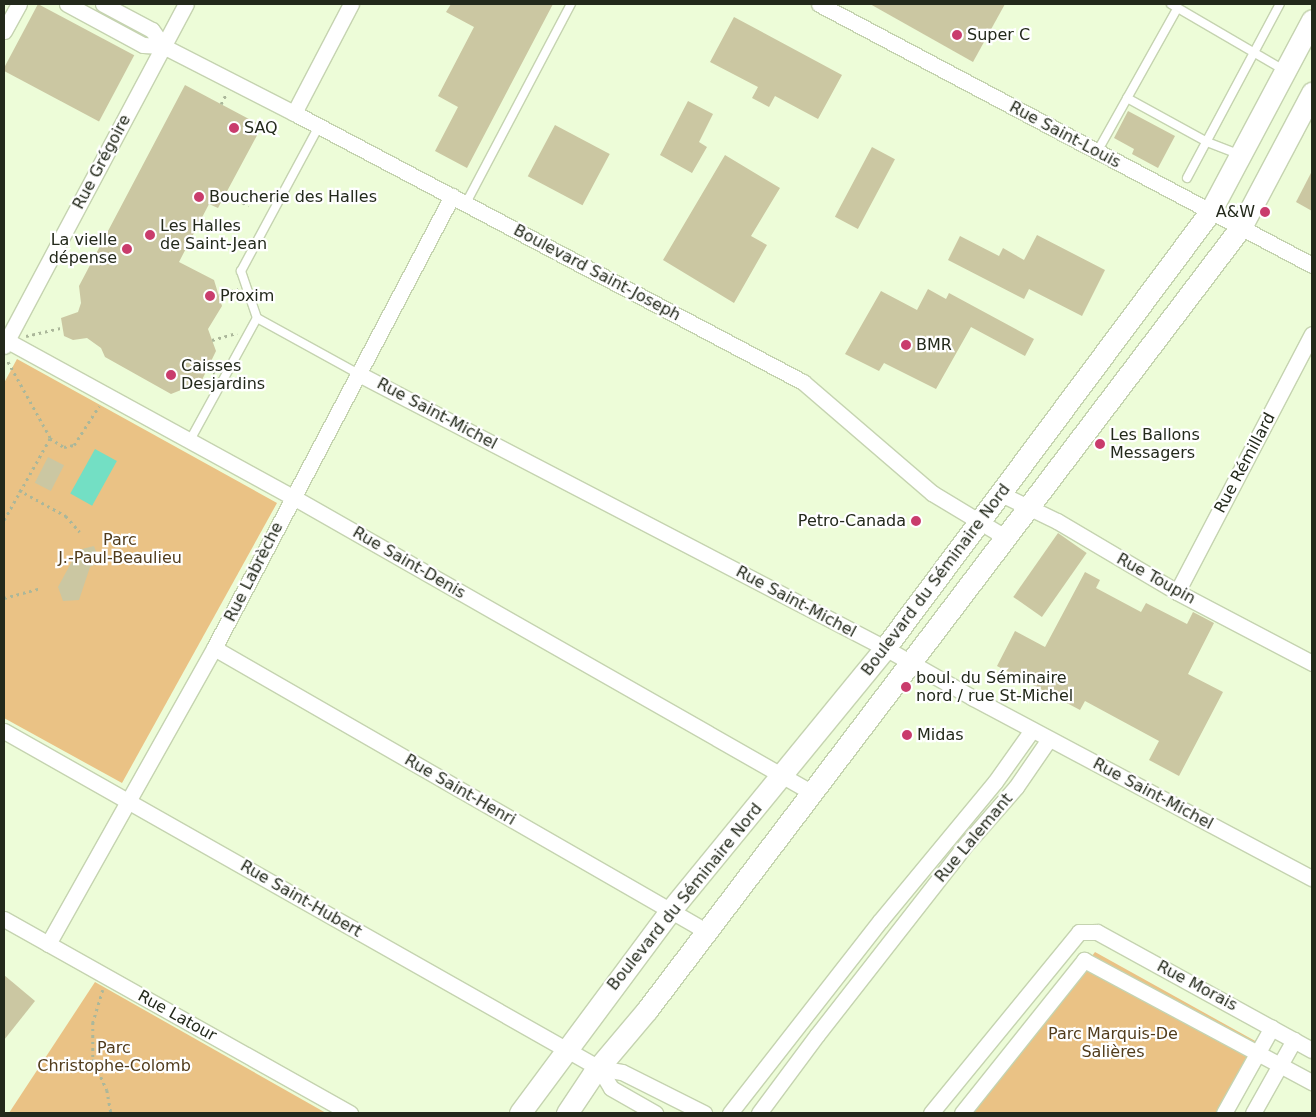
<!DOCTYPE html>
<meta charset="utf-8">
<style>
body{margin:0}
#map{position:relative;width:1316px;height:1117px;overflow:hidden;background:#edfcd8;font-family:"DejaVu Sans",sans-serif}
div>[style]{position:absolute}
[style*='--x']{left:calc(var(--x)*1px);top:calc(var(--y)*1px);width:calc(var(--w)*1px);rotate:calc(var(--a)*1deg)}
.green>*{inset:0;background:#eac285}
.water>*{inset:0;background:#73dfc4;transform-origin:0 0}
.building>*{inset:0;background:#cbc7a2;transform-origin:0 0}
.path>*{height:2.5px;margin-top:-1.25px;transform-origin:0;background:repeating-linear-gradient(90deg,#abb79a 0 2.5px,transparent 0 6.5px)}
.roads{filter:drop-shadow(1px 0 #c5d3b0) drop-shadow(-1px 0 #c5d3b0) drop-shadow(0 1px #c5d3b0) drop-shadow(0 -1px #c5d3b0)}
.lane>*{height:8px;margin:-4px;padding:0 4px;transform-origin:4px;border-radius:4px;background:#fff}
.street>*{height:15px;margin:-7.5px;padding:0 7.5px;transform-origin:7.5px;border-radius:7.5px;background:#fff}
.secondary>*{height:21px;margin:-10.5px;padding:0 10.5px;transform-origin:10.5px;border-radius:10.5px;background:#fff}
.dots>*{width:14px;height:14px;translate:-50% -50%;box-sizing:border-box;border:2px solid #fff;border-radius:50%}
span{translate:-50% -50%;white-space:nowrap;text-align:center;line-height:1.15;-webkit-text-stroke:4.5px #fff;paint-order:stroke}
.poi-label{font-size:16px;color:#23291b}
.left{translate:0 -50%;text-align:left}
.right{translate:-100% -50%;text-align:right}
.street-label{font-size:16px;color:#23291b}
.park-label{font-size:16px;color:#513c1c}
.frame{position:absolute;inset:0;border:5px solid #23291b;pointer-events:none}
</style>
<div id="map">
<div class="green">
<i style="clip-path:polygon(17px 359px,277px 503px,122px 783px,4px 718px,4px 383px)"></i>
<i style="clip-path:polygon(1095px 952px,1266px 1047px,1229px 1113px,972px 1113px)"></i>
<i style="clip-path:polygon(95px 982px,326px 1113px,9px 1113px)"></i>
</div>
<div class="water">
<i style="left:95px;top:449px;width:25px;height:51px;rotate:29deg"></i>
</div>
<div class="building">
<i style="left:38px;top:4px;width:109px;height:75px;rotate:28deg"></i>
<i style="clip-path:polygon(451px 4px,553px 4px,467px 168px,435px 151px,458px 107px,438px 96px,474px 27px,446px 12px)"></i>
<i style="clip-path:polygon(870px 4px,1005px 4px,973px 62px)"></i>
<i style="clip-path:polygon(734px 17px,842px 75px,818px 119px,775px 96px,769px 107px,752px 98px,758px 87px,710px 62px)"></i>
<i style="clip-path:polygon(185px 85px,262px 126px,218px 208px,209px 204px,179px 262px,214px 280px,222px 306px,208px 329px,216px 351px,201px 382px,171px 394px,105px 357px,101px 348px,87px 338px,73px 340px,64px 336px,61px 318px,78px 312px,81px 303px,79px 286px)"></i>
<i style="clip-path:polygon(688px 101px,713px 114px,699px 142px,707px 147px,692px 173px,660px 155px)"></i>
<i style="clip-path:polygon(1128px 111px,1175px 136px,1158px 168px,1132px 154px,1134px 149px,1114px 138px)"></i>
<i style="left:555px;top:125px;width:62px;height:58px;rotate:28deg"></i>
<i style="left:872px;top:147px;width:26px;height:79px;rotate:28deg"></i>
<i style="clip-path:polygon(725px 155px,780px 188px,751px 236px,767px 245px,734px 303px,663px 260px)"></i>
<i style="clip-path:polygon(1312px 171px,1312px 211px,1296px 202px)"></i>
<i style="clip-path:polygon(1037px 235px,1105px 270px,1082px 316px,1029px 289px,1024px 299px,948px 260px,960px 236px,999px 256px,1003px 248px,1024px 260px)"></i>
<i style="clip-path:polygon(928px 289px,946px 299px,949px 293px,1034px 339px,1025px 356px,971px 327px,936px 389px,884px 363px,879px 371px,845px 354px,881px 291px,917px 310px)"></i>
<i style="left:48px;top:457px;width:18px;height:29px;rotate:27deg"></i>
<i style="left:1058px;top:533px;width:35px;height:78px;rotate:35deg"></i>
<i style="clip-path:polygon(94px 546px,100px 562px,90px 567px,79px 600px,63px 601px,58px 587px,78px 550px)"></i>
<i style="clip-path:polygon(1085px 572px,1100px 580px,1096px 588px,1141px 612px,1146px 603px,1187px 624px,1193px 612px,1214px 623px,1188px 674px,1223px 692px,1179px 776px,1149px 760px,1159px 741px,1085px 701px,1080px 710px,997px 666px,1015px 631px,1045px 647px)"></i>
<i style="clip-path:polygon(4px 975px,35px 1001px,4px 1040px)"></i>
</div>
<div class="path">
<i style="--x:221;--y:104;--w:13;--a:-63"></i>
<i style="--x:226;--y:193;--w:26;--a:29"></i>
<i style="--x:219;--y:295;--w:20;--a:-18"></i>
<i style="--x:26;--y:336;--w:36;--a:-13"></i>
<i style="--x:212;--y:340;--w:26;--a:-16"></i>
<i style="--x:208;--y:369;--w:8;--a:30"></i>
<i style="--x:50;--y:438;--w:17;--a:33"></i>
<i style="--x:64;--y:447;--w:10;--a:-11"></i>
<i style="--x:74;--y:445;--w:46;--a:-57.3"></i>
<i style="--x:19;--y:490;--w:54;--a:29"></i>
<i style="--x:66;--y:516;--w:21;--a:49"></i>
<i style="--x:4;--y:520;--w:94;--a:-60.7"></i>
<i style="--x:50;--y:438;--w:90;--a:-119.1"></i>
<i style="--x:4;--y:598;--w:38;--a:-15"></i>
<i style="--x:103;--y:990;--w:34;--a:107"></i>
<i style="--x:93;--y:1022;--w:37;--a:90"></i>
<i style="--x:93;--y:1059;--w:34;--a:66"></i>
<i style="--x:107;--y:1090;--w:23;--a:80"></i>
</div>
<div class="roads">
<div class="lane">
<i style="--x:1171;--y:4;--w:131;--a:30.3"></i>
<i style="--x:1127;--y:98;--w:91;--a:28.8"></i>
<i style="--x:1207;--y:142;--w:34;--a:21"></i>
<i style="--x:1097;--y:152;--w:164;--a:-60.8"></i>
<i style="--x:1187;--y:178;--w:197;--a:-61.9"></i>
<i style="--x:466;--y:203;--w:225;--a:-62.2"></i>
<i style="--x:257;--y:318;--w:114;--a:28.8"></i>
<i style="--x:189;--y:442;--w:141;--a:-61.3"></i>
<i style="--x:257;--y:318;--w:50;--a:-108.8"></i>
<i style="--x:241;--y:271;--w:165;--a:-61.7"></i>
</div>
<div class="street">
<i style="--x:67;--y:4;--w:86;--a:28.3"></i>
<i style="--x:143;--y:45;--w:20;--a:3"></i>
<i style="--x:163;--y:46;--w:147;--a:27.1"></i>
<i style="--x:294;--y:113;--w:576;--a:27.86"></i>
<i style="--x:803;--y:382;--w:170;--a:40.7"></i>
<i style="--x:932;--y:493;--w:85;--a:31.1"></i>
<i style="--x:103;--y:4;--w:55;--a:28"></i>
<i style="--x:152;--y:30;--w:19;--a:55"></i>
<i style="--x:819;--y:4;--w:558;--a:27.9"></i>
<i style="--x:4;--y:31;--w:31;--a:-61"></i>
<i style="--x:294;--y:113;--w:123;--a:-62.4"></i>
<i style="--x:4;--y:339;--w:329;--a:28.7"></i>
<i style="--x:293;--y:497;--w:596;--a:29.66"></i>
<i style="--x:4;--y:346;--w:387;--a:-62"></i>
<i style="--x:357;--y:373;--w:595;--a:27.51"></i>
<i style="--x:885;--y:648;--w:101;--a:29.6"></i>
<i style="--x:973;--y:698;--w:384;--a:28"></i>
<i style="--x:1001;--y:494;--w:62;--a:25.7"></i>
<i style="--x:1057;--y:521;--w:139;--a:30.6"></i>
<i style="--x:1177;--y:592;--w:153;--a:27.7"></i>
<i style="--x:1177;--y:592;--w:291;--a:-62.4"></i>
<i style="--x:214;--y:648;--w:568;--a:29.91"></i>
<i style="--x:4;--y:731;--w:684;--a:29.53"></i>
<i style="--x:599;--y:1068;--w:23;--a:10"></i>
<i style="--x:622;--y:1072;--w:92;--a:26.6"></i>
<i style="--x:4;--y:919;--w:397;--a:29.3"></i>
<i style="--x:48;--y:944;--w:339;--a:-60.7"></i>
<i style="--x:214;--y:648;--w:511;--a:-62.23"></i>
<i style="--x:599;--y:1068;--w:23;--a:59"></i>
<i style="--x:611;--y:1088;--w:51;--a:29.6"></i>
<i style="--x:730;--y:1113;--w:244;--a:-52"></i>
<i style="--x:880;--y:921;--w:180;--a:-50.4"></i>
<i style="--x:995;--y:782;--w:64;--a:-54.6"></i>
<i style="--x:759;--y:1113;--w:97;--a:-53.4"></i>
<i style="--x:817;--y:1035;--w:245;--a:-52"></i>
<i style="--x:968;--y:842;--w:73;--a:-48.9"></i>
<i style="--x:1016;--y:787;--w:58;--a:-55.5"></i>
<i style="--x:931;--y:1113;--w:234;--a:-50.7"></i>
<i style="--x:1079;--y:932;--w:18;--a:0"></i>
<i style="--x:1097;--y:932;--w:245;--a:28.8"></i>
<i style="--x:962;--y:1113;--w:196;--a:-51.4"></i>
<i style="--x:1084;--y:960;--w:259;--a:28.2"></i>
<i style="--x:1224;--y:1113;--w:98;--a:-60.8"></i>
<i style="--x:1253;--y:1113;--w:84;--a:-60.7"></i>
</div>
<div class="secondary">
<i style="--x:520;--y:1113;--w:252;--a:-53.4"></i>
<i style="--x:670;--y:911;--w:340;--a:-50.7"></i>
<i style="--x:885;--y:648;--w:544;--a:-53.3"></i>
<i style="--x:1210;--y:212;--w:217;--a:-62"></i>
<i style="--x:567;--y:1113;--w:47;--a:-56.3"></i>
<i style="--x:593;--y:1074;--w:84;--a:-49.8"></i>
<i style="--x:647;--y:1010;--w:983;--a:-52.82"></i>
<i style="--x:1241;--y:227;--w:152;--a:-62.1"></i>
</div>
</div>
<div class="dots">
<i style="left:957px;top:35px;background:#c93c6c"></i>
<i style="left:234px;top:128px;background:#c93c6c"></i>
<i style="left:199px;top:197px;background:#c93c6c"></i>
<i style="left:1265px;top:212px;background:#c93c6c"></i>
<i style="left:150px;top:235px;background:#c93c6c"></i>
<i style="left:127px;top:249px;background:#c93c6c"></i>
<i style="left:210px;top:296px;background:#c93c6c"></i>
<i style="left:906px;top:345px;background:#c93c6c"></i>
<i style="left:171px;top:375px;background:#c93c6c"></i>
<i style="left:1100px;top:444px;background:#c93c6c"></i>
<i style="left:916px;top:521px;background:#c93c6c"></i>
<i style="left:906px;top:687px;background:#c93c6c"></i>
<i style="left:907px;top:735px;background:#c93c6c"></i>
</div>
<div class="poi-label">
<span class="left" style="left:967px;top:35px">Super C</span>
<span class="left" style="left:244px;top:128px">SAQ</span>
<span class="left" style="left:209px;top:197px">Boucherie des Halles</span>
<span class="right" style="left:1255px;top:212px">A&amp;W</span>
<span class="left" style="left:160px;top:235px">Les Halles<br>de Saint-Jean</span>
<span class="right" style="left:117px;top:249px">La vielle<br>dépense</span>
<span class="left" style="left:220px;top:296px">Proxim</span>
<span class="left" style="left:916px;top:345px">BMR</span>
<span class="left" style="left:181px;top:375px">Caisses<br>Desjardins</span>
<span class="left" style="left:1110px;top:444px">Les Ballons<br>Messagers</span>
<span class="right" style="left:906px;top:521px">Petro-Canada</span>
<span class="left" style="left:916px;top:687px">boul. du Séminaire<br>nord / rue St-Michel</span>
<span class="left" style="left:917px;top:735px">Midas</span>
</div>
<div class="street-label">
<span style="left:1065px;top:135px;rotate:28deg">Rue Saint-Louis</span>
<span style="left:102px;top:162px;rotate:-62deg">Rue Grégoire</span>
<span style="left:597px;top:273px;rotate:28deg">Boulevard Saint-Joseph</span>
<span style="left:437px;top:414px;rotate:28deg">Rue Saint-Michel</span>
<span style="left:1245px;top:463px;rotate:-62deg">Rue Rémillard</span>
<span style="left:409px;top:563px;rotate:30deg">Rue Saint-Denis</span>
<span style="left:254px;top:572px;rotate:-63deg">Rue Labrèche</span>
<span style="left:1156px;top:579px;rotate:29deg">Rue Toupin</span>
<span style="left:936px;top:580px;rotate:-53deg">Boulevard du Séminaire Nord</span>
<span style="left:796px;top:602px;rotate:28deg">Rue Saint-Michel</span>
<span style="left:460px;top:790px;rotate:30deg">Rue Saint-Henri</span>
<span style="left:1153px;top:794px;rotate:28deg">Rue Saint-Michel</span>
<span style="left:974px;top:838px;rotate:-50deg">Rue Lalemant</span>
<span style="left:685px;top:897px;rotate:-51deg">Boulevard du Séminaire Nord</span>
<span style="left:301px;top:899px;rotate:30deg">Rue Saint-Hubert</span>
<span style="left:1197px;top:986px;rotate:28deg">Rue Morais</span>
<span style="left:177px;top:1016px;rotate:29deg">Rue Latour</span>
</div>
<div class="park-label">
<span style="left:120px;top:549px">Parc<br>J.-Paul-Beaulieu</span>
<span style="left:1113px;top:1043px">Parc Marquis-De<br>Salières</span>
<span style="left:114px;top:1057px">Parc<br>Christophe-Colomb</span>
</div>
<div class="frame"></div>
</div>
